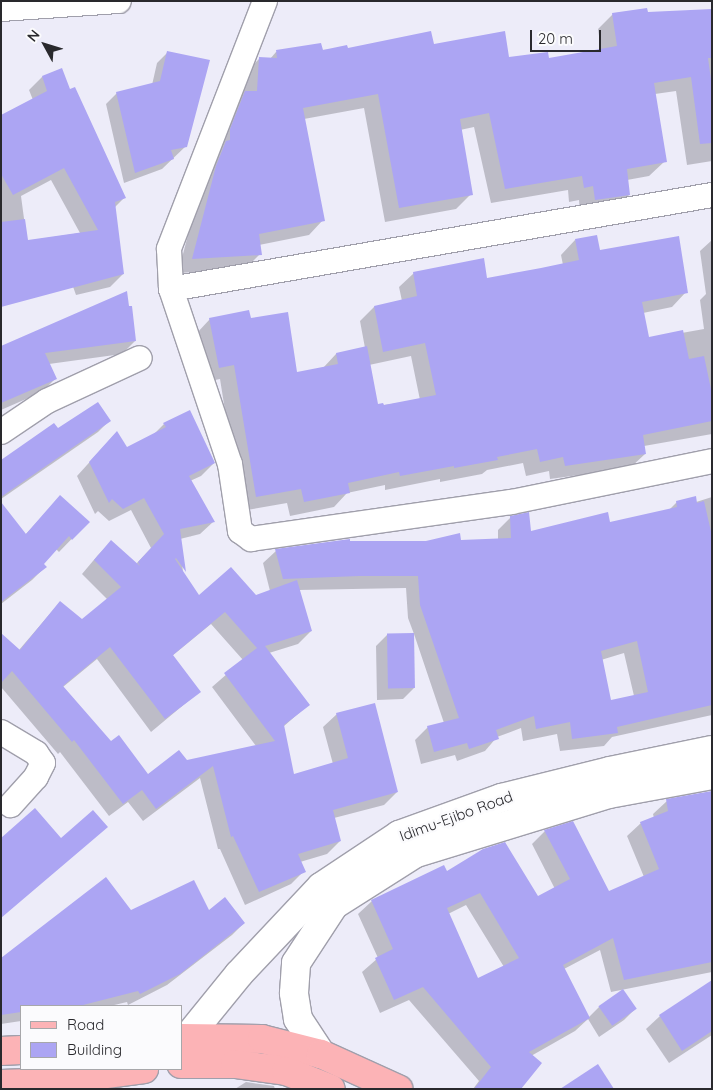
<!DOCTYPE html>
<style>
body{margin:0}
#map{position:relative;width:713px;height:1090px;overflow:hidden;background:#edecf9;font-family:Quicksand,sans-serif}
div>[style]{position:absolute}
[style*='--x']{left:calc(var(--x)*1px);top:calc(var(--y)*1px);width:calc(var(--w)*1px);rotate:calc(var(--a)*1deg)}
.shadow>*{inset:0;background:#0003}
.building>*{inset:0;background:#aca5f3;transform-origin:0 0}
.roads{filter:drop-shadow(1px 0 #a09fab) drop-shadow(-1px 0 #a09fab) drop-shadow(0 1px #a09fab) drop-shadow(0 -1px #a09fab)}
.minor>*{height:24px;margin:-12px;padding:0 12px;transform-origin:12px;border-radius:12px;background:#fff}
.secondary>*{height:28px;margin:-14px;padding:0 14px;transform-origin:14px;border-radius:14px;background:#fff}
.primary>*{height:28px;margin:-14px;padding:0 14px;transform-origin:14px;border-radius:14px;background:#fcb3b6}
span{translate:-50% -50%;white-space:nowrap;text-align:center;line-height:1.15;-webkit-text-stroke:5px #fbfbfd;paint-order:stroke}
.street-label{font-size:15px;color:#29292d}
.frame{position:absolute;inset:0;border:2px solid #29292d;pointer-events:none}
.legend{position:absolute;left:20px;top:1005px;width:162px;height:65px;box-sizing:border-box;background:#fbfbfd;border:1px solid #a7a7aa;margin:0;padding:6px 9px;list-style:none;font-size:15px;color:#29292d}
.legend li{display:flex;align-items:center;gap:10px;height:25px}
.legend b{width:25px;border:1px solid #a7a7aa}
.north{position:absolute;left:20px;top:20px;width:50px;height:50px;-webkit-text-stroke:4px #fbfbfd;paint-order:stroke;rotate:309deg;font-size:14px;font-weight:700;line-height:20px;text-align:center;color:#29292d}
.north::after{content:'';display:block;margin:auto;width:18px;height:22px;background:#29292d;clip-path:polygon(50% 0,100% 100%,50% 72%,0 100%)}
.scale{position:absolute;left:530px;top:30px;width:71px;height:22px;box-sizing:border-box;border:2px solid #29292d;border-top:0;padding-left:6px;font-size:15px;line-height:18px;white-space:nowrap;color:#29292d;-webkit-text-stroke:4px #fbfbfd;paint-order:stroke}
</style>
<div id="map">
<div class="shadow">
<i style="clip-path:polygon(712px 10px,712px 161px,687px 165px,676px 91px,655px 94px,664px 162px,649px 176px,627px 180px,629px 195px,614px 210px,580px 214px,579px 200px,569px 202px,568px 190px,491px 203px,474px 127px,460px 130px,471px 194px,456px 209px,385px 222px,364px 108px,304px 119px,323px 220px,309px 235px,259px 245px,260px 254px,245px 269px,178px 273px,202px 182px,230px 107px,243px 94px,245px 73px,260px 58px,270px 59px,276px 52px,433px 45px,508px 58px,548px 59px,601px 50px,598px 29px,613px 14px)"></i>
<i style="clip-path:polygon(168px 52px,186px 146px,162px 169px,124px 183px,106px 104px,117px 93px,152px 85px,157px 63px)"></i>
<i style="clip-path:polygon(evenodd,61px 69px,70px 91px,124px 198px,114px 208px,123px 274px,110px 287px,76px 295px,71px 281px,1px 306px,1px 117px,33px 100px,29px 90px,42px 77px,61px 69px,51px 180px,80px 233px,27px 241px,21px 196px,51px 180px)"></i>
<i style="clip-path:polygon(evenodd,575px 240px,686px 292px,672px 307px,643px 313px,648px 339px,704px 329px,700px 300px,706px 294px,700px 251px,712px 240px,712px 434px,644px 446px,645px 454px,630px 468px,550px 479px,549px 471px,526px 476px,523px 463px,487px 470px,482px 474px,440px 482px,440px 479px,385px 490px,385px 485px,347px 493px,334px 507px,290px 516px,287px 503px,241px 511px,220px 379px,205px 382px,196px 334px,210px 319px,250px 320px,296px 373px,323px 368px,336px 354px,365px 348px,360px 321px,374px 307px,402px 301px,399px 287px,414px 273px,486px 279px,563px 265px,561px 255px,575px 240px,411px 356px,420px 400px,377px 406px,369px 365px,411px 356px)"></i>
<i style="clip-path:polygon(135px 341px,122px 354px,49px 364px,55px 379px,42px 392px,1px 410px,1px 347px)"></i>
<i style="clip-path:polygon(109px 421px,98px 432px,1px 499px,1px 461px,57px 430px)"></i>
<i style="clip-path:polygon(evenodd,164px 424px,214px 463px,201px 476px,190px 481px,213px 522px,200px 534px,180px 539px,183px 573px,199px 597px,256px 596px,270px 591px,263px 563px,276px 551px,349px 542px,498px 540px,498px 530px,511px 517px,529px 533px,609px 523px,669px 510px,677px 502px,696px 502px,712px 497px,712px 715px,612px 737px,604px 746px,560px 751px,557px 734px,523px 741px,521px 728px,497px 737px,485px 751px,457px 761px,455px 755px,421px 764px,415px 740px,428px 727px,444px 723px,414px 634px,414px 688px,403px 699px,377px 700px,376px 646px,387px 635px,414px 634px,408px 618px,406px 588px,299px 590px,311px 631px,298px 644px,269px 653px,308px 705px,283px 727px,293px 776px,333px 764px,323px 727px,337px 714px,397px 792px,384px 805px,334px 818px,340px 841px,327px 854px,300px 862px,304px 871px,291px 884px,245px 905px,220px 849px,218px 849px,200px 778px,143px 821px,128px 802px,109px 816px,60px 752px,58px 754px,1px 687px,1px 634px,19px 650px,60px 602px,82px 620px,108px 600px,82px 574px,98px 555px,111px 542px,136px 564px,151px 548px,131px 510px,109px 521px,98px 511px,95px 514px,77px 476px,116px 433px,127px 449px,152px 436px,164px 424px,211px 624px,243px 660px,212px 687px,256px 746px,187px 762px,148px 776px,111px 743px,63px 687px,97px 659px,151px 732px,199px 692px,172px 656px,211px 624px,164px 424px,624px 653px,634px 696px,610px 702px,601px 660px,624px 653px)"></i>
<i style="clip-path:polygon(60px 497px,88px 522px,59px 552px,56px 549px,42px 564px,45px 567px,32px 580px,1px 604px,1px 504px,25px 535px)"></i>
<i style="clip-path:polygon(evenodd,712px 792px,712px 972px,611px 992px,600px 950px,564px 969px,588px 1018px,599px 1007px,623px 991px,635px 1009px,624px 1020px,599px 1037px,588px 1019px,575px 1031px,531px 1056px,520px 1089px,473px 1089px,479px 1081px,409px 1000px,380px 1013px,362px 972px,378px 958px,358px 914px,372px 901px,446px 873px,537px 898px,555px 889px,532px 844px,545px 831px,609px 892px,644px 877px,627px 836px,641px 823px,654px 818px,653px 814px,667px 801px,712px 792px,466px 905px,504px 967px,478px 980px,448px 914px,466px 905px)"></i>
<i style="clip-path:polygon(131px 912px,208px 912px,244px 923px,232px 935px,167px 985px,128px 1005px,127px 1002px,110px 1006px,21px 1006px,21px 1021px,1px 1024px,1px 960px)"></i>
<i style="clip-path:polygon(712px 982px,712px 1035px,669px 1063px,646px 1029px,660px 1016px)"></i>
<i style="clip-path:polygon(246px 1082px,274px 1086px,275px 1089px,235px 1089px)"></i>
</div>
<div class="building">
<i style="clip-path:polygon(647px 8px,648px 12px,712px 9px,712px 58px,708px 58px,712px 87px,712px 143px,700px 144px,691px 77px,654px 83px,667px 162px,627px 169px,630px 195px,595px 200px,593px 186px,584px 188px,582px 176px,505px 189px,489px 113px,460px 119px,473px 195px,399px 208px,378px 94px,303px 108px,325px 221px,259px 234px,262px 255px,192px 259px,216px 166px,226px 141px,230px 140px,230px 129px,245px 91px,257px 91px,259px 57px,277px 58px,276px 50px,321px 43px,323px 50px,347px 45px,348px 48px,431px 31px,434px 44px,505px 31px,509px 57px,548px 52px,549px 58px,617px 46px,612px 13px)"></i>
<i style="clip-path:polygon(167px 51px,210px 60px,187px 147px,171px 150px,174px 159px,135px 173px,116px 92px,160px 81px)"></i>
<i style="clip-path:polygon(62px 68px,70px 89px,75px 87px,126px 198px,115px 202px,124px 274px,1px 307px,1px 222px,25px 219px,28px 240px,98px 230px,64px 168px,13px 195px,1px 174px,1px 115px,47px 91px,42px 76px)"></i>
<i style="clip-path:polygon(597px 235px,600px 250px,679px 236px,688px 293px,642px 302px,649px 337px,683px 330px,689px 359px,704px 356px,712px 394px,712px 421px,643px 435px,646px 454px,565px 466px,563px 457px,540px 462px,537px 449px,497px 457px,498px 460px,454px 468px,454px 466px,400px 476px,399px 472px,348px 483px,350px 493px,304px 502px,301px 489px,256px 497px,234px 365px,219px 368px,209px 318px,249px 310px,251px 318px,288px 312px,297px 372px,338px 364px,336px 353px,367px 346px,378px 404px,383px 403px,384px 405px,436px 395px,425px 343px,383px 352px,374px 306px,417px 296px,413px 272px,484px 258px,487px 278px,541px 268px,579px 260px,575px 239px)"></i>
<i style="clip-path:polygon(127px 291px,129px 306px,132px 306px,136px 341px,45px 353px,57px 379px,1px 403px,1px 346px)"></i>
<i style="clip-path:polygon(98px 402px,111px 421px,1px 497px,1px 460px,54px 423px,58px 428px)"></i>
<i style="clip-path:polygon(evenodd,190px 410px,215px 463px,189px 476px,215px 522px,180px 529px,186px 572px,176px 558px,175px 559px,199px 595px,231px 567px,256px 595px,297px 580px,312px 631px,265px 646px,310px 705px,284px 725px,294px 774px,348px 758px,336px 713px,375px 703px,398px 792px,333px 810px,341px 841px,298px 854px,306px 872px,259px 892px,233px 836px,231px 837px,213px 766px,156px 809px,142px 790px,123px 804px,74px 740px,72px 742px,12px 671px,1px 683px,1px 633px,20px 650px,60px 601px,82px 619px,121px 587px,94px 560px,111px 540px,140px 566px,138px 562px,164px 534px,144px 498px,123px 509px,112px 499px,109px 503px,89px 462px,117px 431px,127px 447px,166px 427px,163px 423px,190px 410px,225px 612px,257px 648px,224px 673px,275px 741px,187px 760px,179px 750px,148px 774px,119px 735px,111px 741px,63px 686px,110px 647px,165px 719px,201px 692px,173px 655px,225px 612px)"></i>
<i style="clip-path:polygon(60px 495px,90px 522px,72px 540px,69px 536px,44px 564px,47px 567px,1px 602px,1px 502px,26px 534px)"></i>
<i style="clip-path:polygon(evenodd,696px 496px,697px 503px,704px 501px,712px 536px,712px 705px,617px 727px,618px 733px,572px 739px,570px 722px,536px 729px,534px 716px,496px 730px,499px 739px,469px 749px,467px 743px,434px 752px,427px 726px,459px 718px,420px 605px,418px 576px,359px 576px,283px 579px,275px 549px,350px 539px,350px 541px,426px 541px,460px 533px,461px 540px,511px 538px,510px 516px,529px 512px,531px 531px,608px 512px,610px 522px,677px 507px,676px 501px,696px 496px,637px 641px,648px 692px,611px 700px,601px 651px,637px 641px)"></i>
<i style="left:414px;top:633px;width:55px;height:27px;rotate:89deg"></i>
<i style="clip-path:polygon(evenodd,712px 791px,712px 962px,624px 980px,613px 938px,563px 965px,590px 1018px,529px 1052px,542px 1063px,521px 1089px,474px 1089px,491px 1067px,423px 987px,394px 1000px,375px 958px,393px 949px,371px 900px,444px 865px,447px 871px,483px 849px,505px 842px,538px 896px,570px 879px,544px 830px,573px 821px,609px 891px,659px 869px,640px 822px,668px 811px,666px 799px,712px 791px,480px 893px,519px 958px,478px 978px,447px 908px,480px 893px)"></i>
<i style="clip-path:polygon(35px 808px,61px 838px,93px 810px,108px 827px,1px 918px,1px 838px)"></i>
<i style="clip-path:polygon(106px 877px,131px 910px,194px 880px,209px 910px,225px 897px,245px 923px,180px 974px,140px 994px,138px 991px,79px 1006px,21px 1006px,21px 1012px,1px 1015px,1px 958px)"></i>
<i style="clip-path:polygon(712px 980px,712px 1031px,682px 1051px,659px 1015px)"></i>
<i style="left:623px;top:989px;width:24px;height:30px;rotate:55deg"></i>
<i style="clip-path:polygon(598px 1064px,614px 1089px,560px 1089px)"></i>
</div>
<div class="roads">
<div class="minor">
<i style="--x:265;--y:1;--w:266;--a:111.2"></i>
<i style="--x:169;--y:249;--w:40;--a:87.1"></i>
<i style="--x:171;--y:289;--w:185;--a:71.4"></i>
<i style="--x:230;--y:464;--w:68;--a:81.5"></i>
<i style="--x:240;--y:531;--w:14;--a:36"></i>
<i style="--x:251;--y:539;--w:263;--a:-8.1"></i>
<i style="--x:511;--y:502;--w:205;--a:-11.5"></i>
<i style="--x:1;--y:9;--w:118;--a:-3.9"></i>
<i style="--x:171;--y:289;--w:549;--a:-9.86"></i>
<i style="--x:1;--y:432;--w:55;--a:-34"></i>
<i style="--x:47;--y:401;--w:102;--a:-24.8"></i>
<i style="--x:1;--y:732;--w:41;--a:31"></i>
<i style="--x:36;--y:753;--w:12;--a:55"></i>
<i style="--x:43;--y:763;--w:16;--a:117"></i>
<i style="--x:36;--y:777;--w:38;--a:132"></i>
</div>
<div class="secondary">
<i style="--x:187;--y:1038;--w:82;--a:-50.9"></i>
<i style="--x:239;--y:974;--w:120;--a:-46.7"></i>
<i style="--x:321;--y:887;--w:94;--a:-33.7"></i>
<i style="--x:399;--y:835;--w:109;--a:-19.9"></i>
<i style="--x:501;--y:798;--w:112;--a:-13.9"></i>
<i style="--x:610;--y:771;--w:104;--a:-11.6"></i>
<i style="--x:321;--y:1054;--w:42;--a:-123.3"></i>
<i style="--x:298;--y:1019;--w:26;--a:-99"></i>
<i style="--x:294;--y:993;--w:30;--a:-86"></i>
<i style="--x:296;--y:963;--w:69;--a:-56.8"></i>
<i style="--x:334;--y:905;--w:97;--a:-32.4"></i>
<i style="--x:416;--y:853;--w:202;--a:-17"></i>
<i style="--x:609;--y:794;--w:105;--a:-10.5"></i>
</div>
<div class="primary">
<i style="--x:181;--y:1038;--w:81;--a:0.7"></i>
<i style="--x:262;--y:1039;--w:61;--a:14.3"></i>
<i style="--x:321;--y:1054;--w:85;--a:24.4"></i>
<i style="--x:1;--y:1051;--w:20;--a:-3"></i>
<i style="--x:181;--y:1064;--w:54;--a:0"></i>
<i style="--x:235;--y:1064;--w:51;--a:7.8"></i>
<i style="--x:286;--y:1071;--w:48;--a:21.8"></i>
<i style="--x:1;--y:1084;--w:37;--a:-2"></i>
<i style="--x:38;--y:1083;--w:107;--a:-7.5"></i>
</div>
</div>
<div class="street-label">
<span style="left:456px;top:816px;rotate:-20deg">Idimu-Ejibo Road</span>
</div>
<div class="frame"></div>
<ul class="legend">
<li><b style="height:6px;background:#fcb3b6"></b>Road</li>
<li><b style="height:14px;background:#aca5f3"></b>Building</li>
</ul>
<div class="north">N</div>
<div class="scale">20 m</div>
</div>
